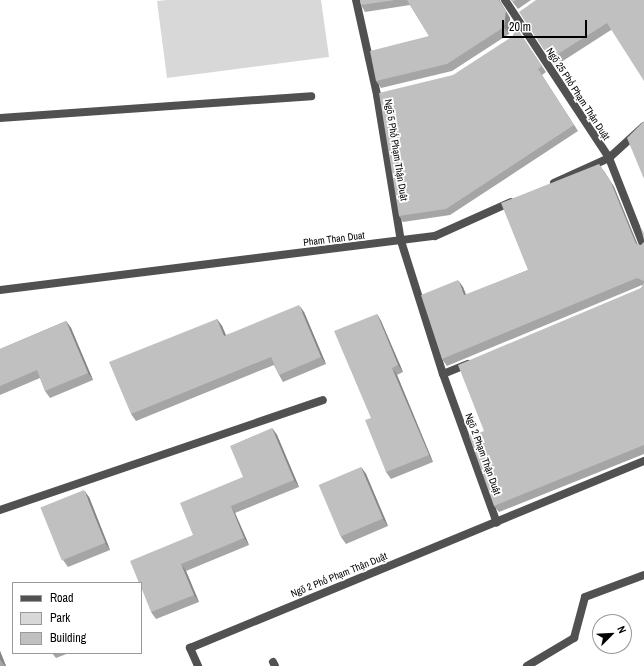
<!DOCTYPE html>
<meta charset="utf-8">
<style>
body{margin:0}
#map{position:relative;width:644px;height:666px;overflow:hidden;background:#fff;font-family:"Archivo Narrow",sans-serif}
div>[style]{position:absolute}
[style*='--x']{left:calc(var(--x)*1px);top:calc(var(--y)*1px);width:calc(var(--w)*1px);rotate:calc(var(--a)*1deg)}
.green>*{inset:0;background:#d8d8d8}
.lane>*{height:8px;margin:-4px;padding:0 4px;transform-origin:4px;border-radius:4px;background:#515151}
.street>*{height:8px;margin:-4px;padding:0 4px;transform-origin:4px;border-radius:4px;background:#515151}
.wall>*{inset:0;background:#a5a5a5}
.shaded-wall>*{inset:0;background:#868686}
.building>*{inset:0;background:#c0c0c0;transform-origin:0 0}
span{translate:-50% -50%;white-space:nowrap;text-align:center;line-height:1.15;-webkit-text-stroke:3.5px #fff;paint-order:stroke}
.street-label{font-size:10px;color:#000}
.legend{position:absolute;left:12px;top:582px;width:130px;height:72px;box-sizing:border-box;background:#fff;border:1px solid #999;margin:0;padding:5px 7px;list-style:none;font-size:12px;color:#000}
.legend li{display:flex;align-items:center;gap:8px;height:20px}
.legend b{width:20px;border:1px solid #999}
.north{position:absolute;left:592px;top:614px;width:40px;height:40px;box-sizing:border-box;background:#fff;border:1px solid #999;border-radius:50%;rotate:66deg;font-size:11px;font-weight:700;line-height:16px;text-align:center;color:#000}
.north::after{content:'';display:block;margin:auto;width:14px;height:18px;background:#000;clip-path:polygon(50% 0,100% 100%,50% 72%,0 100%)}
.scale{position:absolute;left:502px;top:20px;width:85px;height:18px;box-sizing:border-box;border:2px solid #000;border-top:0;padding-left:5px;font-size:12px;line-height:14px;white-space:nowrap;color:#000;-webkit-text-stroke:3px #fff;paint-order:stroke}
</style>
<div id="map">
<div class="green">
<i style="clip-path:polygon(167px 0,321px 0,329px 57px,167px 78px,157px 1px)"></i>
</div>
<div class="lane">
<i style="--x:356;--y:0;--w:97;--a:77.5"></i>
<i style="--x:377;--y:95;--w:148;--a:80.7"></i>
<i style="--x:401;--y:241;--w:139;--a:72.5"></i>
<i style="--x:443;--y:374;--w:158;--a:70.1"></i>
<i style="--x:505;--y:0;--w:189;--a:56.6"></i>
<i style="--x:609;--y:158;--w:96;--a:68.5"></i>
<i style="--x:0;--y:118;--w:312;--a:-4"></i>
<i style="--x:443;--y:374;--w:27;--a:-22"></i>
<i style="--x:0;--y:510;--w:341;--a:-18.8"></i>
<i style="--x:273;--y:662;--w:4;--a:63"></i>
<i style="--x:198;--y:666;--w:20;--a:-114"></i>
<i style="--x:190;--y:648;--w:491;--a:-22.4"></i>
<i style="--x:527;--y:666;--w:55;--a:-30.8"></i>
<i style="--x:574;--y:638;--w:42;--a:-75"></i>
<i style="--x:585;--y:597;--w:63;--a:-20.4"></i>
</div>
<div class="street">
<i style="--x:554;--y:183;--w:60;--a:-24.4"></i>
<i style="--x:609;--y:158;--w:47;--a:-42.4"></i>
<i style="--x:0;--y:290;--w:438;--a:-7.1"></i>
<i style="--x:435;--y:236;--w:83;--a:-24.1"></i>
</div>
<div class="wall">
<i style="clip-path:polygon(360px 0,500px 0,500px 1px,510px 18px,509px 34px,452px 71px,381px 88px,376px 81px,429px 36px,410px 5px,365px 12px,361px 5px)"></i>
<i style="clip-path:polygon(511px 0,531px 0,518px 9px)"></i>
<i style="clip-path:polygon(536px 0,644px 0,611px 30px,555px 66px,550px 59px)"></i>
<i style="clip-path:polygon(516px 27px,546px 72px,542px 75px,578px 131px,450px 215px,403px 222px,399px 216px,513px 36px)"></i>
<i style="clip-path:polygon(604px 171px,614px 187px,638px 245px,641px 245px,644px 242px,644px 454px,499px 512px,494px 506px,484px 431px,641px 288px,643px 285px,642px 285px,447px 366px,442px 359px,463px 287px,466px 295px,528px 270px)"></i>
<i style="clip-path:polygon(304px 312px,326px 364px,283px 382px,279px 375px,274px 365px,136px 421px,131px 414px,217px 319px,222px 326px,226px 335px)"></i>
<i style="clip-path:polygon(377px 314px,381px 321px,403px 372px,397px 375px,433px 462px,391px 479px,386px 472px,371px 418px)"></i>
<i style="clip-path:polygon(66px 321px,71px 328px,93px 380px,50px 398px,45px 391px,40px 378px,0 395px,0 349px)"></i>
<i style="clip-path:polygon(272px 428px,277px 435px,299px 487px,235px 513px,249px 545px,186px 571px,199px 602px,156px 619px,151px 612px,193px 535px,243px 477px)"></i>
<i style="clip-path:polygon(361px 467px,366px 474px,388px 526px,346px 544px,341px 537px)"></i>
<i style="clip-path:polygon(89px 497px,110px 550px,68px 567px,63px 560px)"></i>
<i style="clip-path:polygon(0 651px,6px 666px,0 666px)"></i>
<i style="clip-path:polygon(52px 653px,69px 653px,56px 658px)"></i>
</div>
<div class="shaded-wall">
<i style="clip-path:polygon(499px 0,500px 0,500px 1px,510px 18px,509px 34px,504px 27px)"></i>
<i style="clip-path:polygon(599px 164px,614px 187px,640px 251px,636px 244px)"></i>
<i style="clip-path:polygon(458px 280px,463px 287px,469px 302px,464px 295px)"></i>
<i style="clip-path:polygon(299px 305px,304px 312px,326px 364px,321px 357px)"></i>
<i style="clip-path:polygon(377px 314px,381px 321px,403px 372px,398px 365px)"></i>
<i style="clip-path:polygon(217px 319px,222px 326px,229px 343px,224px 336px)"></i>
<i style="clip-path:polygon(66px 321px,71px 328px,93px 380px,88px 373px)"></i>
<i style="clip-path:polygon(392px 368px,397px 375px,433px 462px,429px 455px)"></i>
<i style="clip-path:polygon(272px 428px,277px 435px,299px 487px,294px 480px)"></i>
<i style="clip-path:polygon(361px 467px,366px 474px,388px 526px,383px 519px)"></i>
<i style="clip-path:polygon(84px 490px,89px 497px,110px 550px,105px 543px)"></i>
<i style="clip-path:polygon(231px 506px,235px 513px,249px 545px,244px 538px)"></i>
<i style="clip-path:polygon(181px 564px,186px 571px,199px 602px,194px 595px)"></i>
<i style="clip-path:polygon(0 651px,6px 666px,5px 666px,0 659px)"></i>
</div>
<div class="building">
<i style="clip-path:polygon(360px 0,395px 0,361px 5px)"></i>
<i style="clip-path:polygon(407px 0,499px 0,506px 11px,504px 27px,447px 64px,376px 81px,370px 51px,429px 36px)"></i>
<i style="clip-path:polygon(511px 0,516px 0,513px 2px)"></i>
<i style="clip-path:polygon(536px 0,644px 0,644px 81px,607px 23px,550px 59px,519px 12px)"></i>
<i style="clip-path:polygon(516px 27px,542px 66px,538px 69px,574px 125px,446px 209px,399px 216px,379px 93px,453px 75px,513px 36px)"></i>
<i style="clip-path:polygon(644px 121px,644px 179px,627px 138px)"></i>
<i style="clip-path:polygon(599px 164px,610px 180px,636px 244px,641px 245px,644px 242px,644px 281px,637px 278px,442px 359px,421px 295px,458px 280px,464px 295px,528px 270px,501px 203px)"></i>
<i style="clip-path:polygon(640px 226px,644px 233px,644px 240px)"></i>
<i style="clip-path:polygon(644px 282px,644px 445px,494px 506px,469px 436px,484px 431px,458px 365px,641px 288px)"></i>
<i style="clip-path:polygon(299px 305px,321px 357px,279px 375px,271px 357px,131px 414px,109px 362px,217px 319px,224px 336px)"></i>
<i style="clip-path:polygon(377px 314px,398px 365px,392px 368px,429px 455px,386px 472px,365px 420px,371px 418px,334px 331px)"></i>
<i style="clip-path:polygon(66px 321px,88px 373px,45px 391px,37px 370px,0 386px,0 349px)"></i>
<i style="clip-path:polygon(272px 428px,294px 480px,231px 506px,244px 538px,181px 564px,194px 595px,151px 612px,141px 587px,141px 583px,139px 583px,130px 561px,193px 535px,180px 503px,243px 477px,230px 446px)"></i>
<i style="left:361px;top:467px;width:56px;height:46px;rotate:67deg"></i>
<i style="left:84px;top:490px;width:57px;height:47px;rotate:68deg"></i>
</div>
<div class="street-label">
<span style="left:578px;top:94px;rotate:57deg">Ngõ 25 Phố Phạm Thận Duật</span>
<span style="left:396px;top:150px;rotate:81deg">Ngõ 5 Phố Phạm Thận Duật</span>
<span style="left:334px;top:239px;rotate:-7deg">Pham Than Duat</span>
<span style="left:483px;top:454px;rotate:70deg">Ngõ 2 Phạm Thận Duật</span>
<span style="left:339px;top:575px;rotate:-22deg">Ngõ 2 Phố Phạm Thận Duật</span>
</div>
<ul class="legend">
<li><b style="height:5px;background:#515151"></b>Road</li>
<li><b style="height:11px;background:#d8d8d8"></b>Park</li>
<li><b style="height:11px;background:#c0c0c0"></b>Building</li>
</ul>
<div class="north">N</div>
<div class="scale">20 m</div>
</div>
